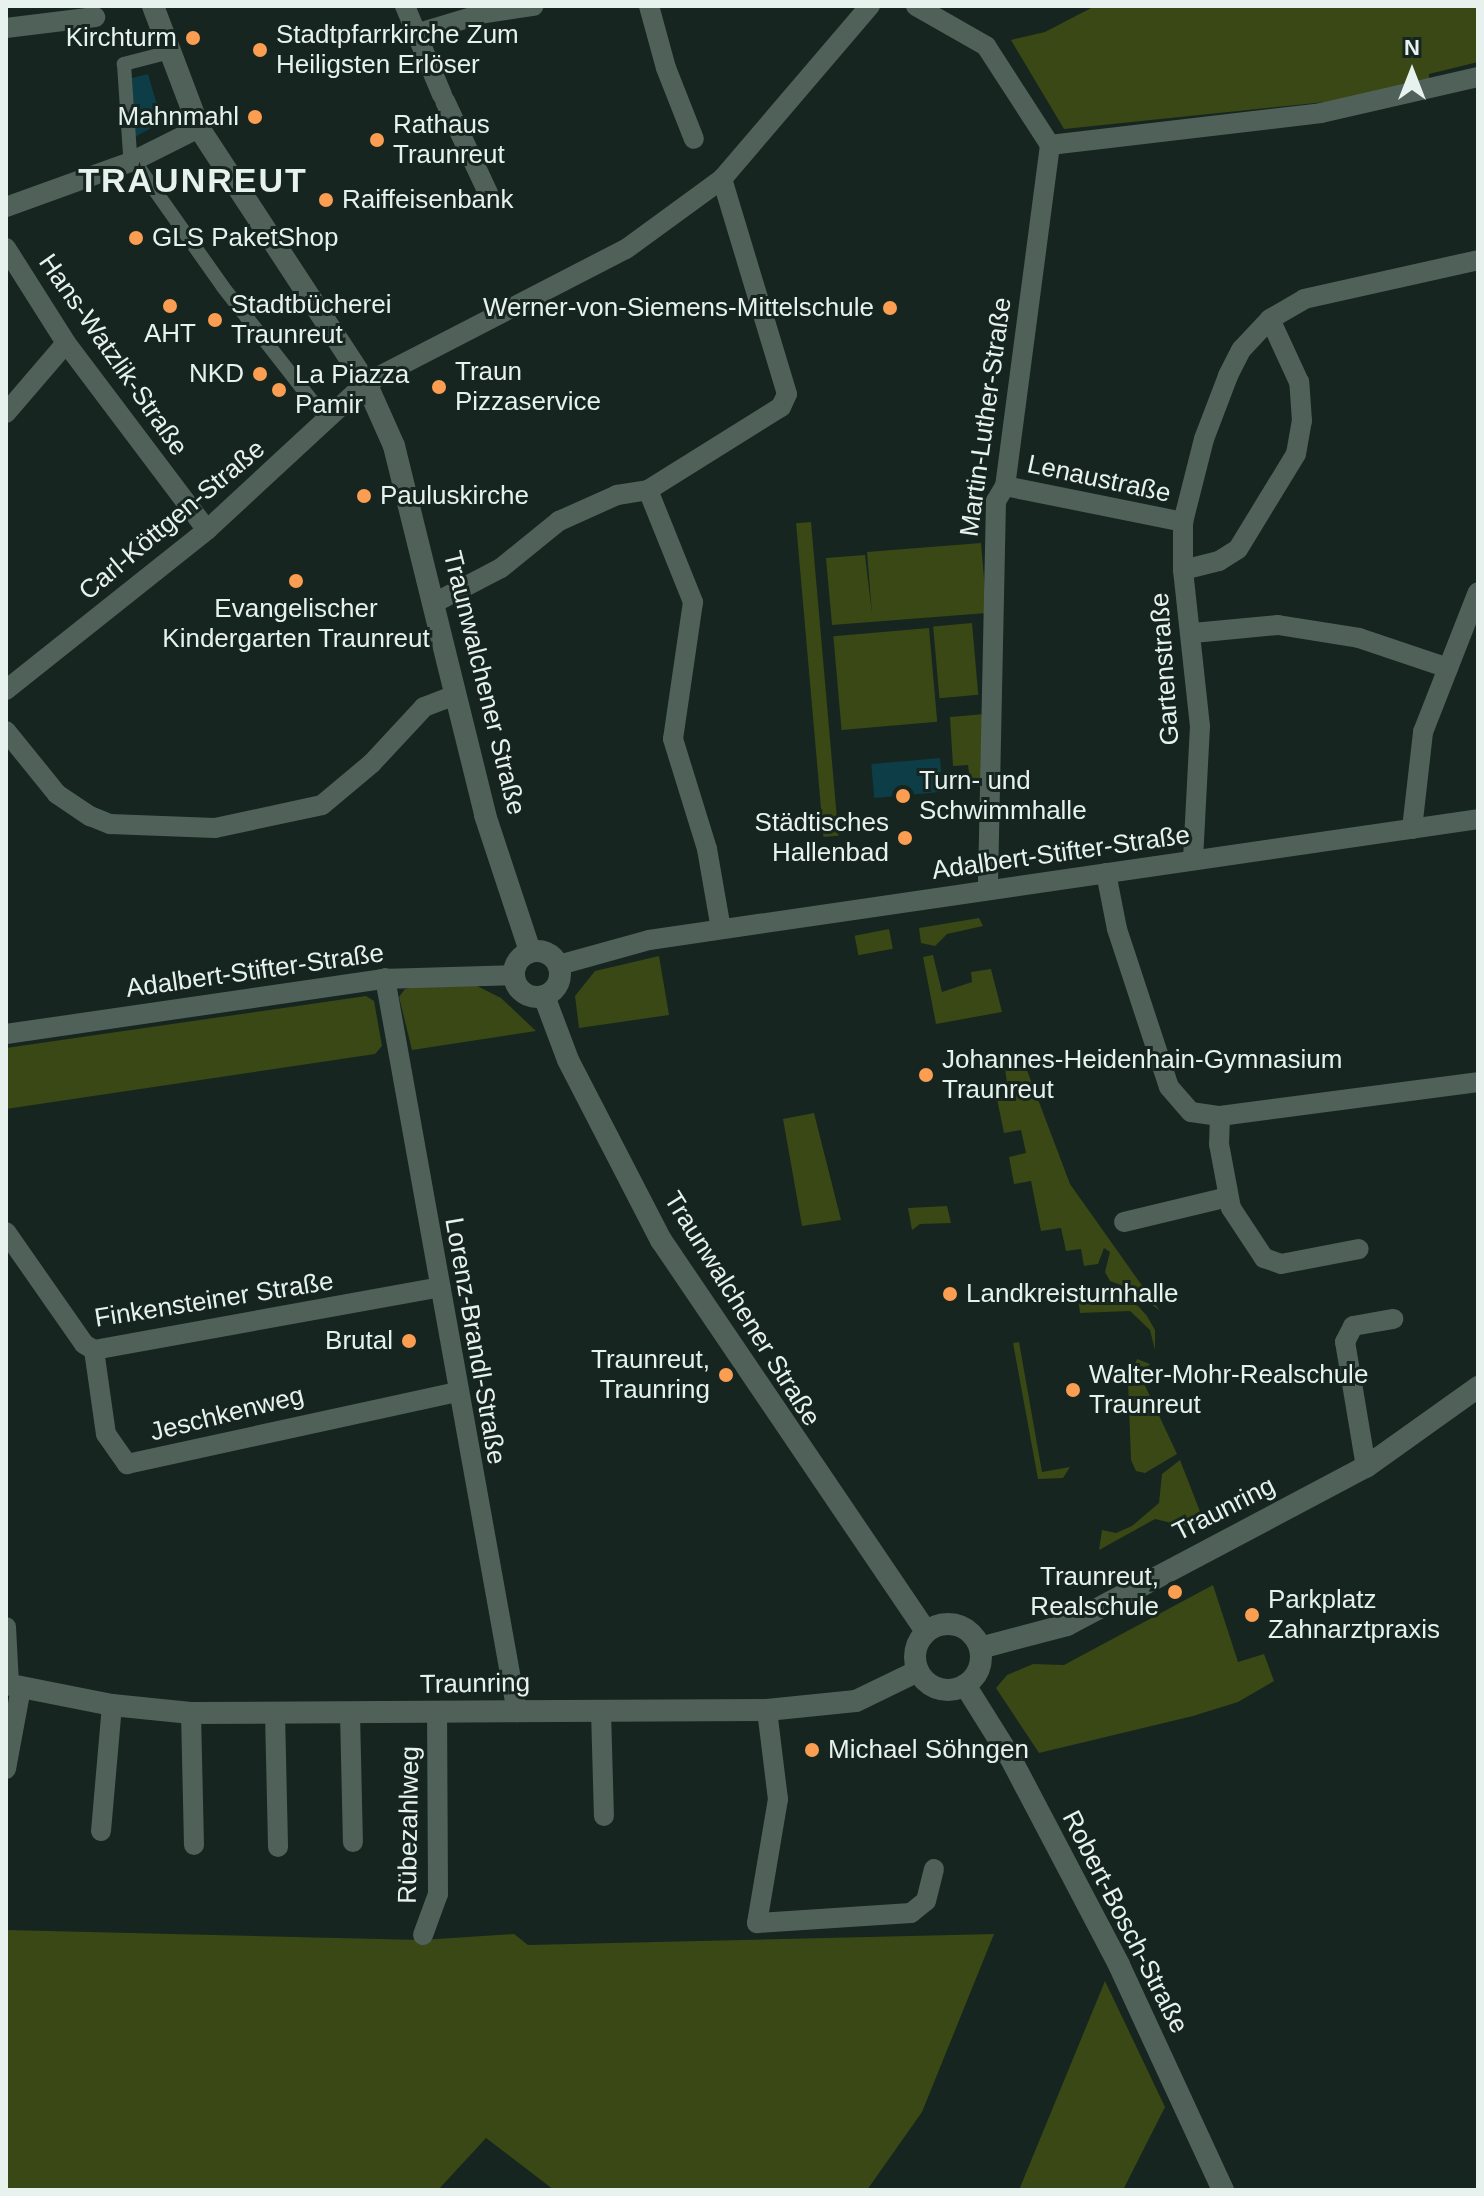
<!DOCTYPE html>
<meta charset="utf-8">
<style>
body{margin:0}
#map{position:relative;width:1484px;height:2196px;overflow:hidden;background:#16251f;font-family:Helvetica,sans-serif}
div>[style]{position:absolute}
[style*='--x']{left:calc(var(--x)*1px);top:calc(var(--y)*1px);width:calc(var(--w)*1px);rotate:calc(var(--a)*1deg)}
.green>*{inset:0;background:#394814;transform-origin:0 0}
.water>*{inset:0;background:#0d3d46;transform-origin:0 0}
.pedestrian>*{height:14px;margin:-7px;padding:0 7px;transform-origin:7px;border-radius:7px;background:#50615a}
.minor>*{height:20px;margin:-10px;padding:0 10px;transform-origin:10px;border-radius:10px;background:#50615a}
.tertiary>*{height:22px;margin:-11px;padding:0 11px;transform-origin:11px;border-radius:11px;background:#50615a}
.secondary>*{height:22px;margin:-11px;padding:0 11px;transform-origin:11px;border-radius:11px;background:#50615a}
.secondary>.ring{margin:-11px;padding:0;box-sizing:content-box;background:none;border:22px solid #50615a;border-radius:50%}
.dots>*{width:22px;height:22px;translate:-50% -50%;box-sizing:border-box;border:4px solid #16251f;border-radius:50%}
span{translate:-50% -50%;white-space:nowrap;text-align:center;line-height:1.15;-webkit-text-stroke:6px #16251f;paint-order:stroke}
.poi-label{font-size:26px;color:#e7f1ed}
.left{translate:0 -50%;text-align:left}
.right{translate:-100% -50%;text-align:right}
.street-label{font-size:26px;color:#e7f1ed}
.district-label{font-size:34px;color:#e7f1ed;font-weight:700;letter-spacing:2px}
.frame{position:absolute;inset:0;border:8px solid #e7f1ed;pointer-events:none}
.north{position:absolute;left:1372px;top:32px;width:80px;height:80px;-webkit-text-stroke:6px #16251f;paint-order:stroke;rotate:0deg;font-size:22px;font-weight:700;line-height:32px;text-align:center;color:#e7f1ed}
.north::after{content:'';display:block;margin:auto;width:28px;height:36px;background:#e7f1ed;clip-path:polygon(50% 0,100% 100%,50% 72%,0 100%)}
</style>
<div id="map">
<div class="green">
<i style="clip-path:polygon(1095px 6px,1478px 6px,1478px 62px,1429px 74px,1429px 83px,1354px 99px,1064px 129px,1011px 40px,1045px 32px)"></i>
<i style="left:811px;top:522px;width:315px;height:15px;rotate:85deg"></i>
<i style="clip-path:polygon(981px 543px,987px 613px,832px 625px,826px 558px,865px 555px,872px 614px,867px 552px)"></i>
<i style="left:972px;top:623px;width:72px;height:39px;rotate:85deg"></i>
<i style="left:929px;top:628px;width:94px;height:96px;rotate:85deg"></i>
<i style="clip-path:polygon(985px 714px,984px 780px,970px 781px,968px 765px,953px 766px,950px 717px)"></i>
<i style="clip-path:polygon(979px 918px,983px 926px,947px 934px,935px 946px,921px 943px,919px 928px)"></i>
<i style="left:889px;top:929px;width:20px;height:35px;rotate:79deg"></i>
<i style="clip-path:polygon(933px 955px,942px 992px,972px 982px,971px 972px,991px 969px,1002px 1012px,936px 1024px,923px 957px)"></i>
<i style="clip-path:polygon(659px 956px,669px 1015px,579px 1028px,575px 996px,595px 971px)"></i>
<i style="clip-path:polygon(427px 985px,475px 985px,501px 998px,536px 1031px,412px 1050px,399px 997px,405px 989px)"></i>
<i style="clip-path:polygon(366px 996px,374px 1001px,382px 1046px,375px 1054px,6px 1109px,6px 1048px)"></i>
<i style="clip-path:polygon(1025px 1065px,1070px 1184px,1160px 1311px,1134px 1290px,1110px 1281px,1105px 1272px,1110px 1252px,1104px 1248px,1098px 1264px,1084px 1266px,1081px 1249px,1066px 1251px,1061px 1228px,1041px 1231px,1031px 1181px,1014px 1184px,1009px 1157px,1026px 1153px,1021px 1130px,1004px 1133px,997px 1099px,1009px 1096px,1005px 1069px)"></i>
<i style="clip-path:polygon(814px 1113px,841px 1220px,802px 1226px,783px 1119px)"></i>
<i style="clip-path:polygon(947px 1206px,951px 1223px,920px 1224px,912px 1230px,908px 1208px)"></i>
<i style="clip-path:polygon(1108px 1293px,1138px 1306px,1147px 1316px,1155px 1330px,1155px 1350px,1150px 1330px,1130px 1311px,1080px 1313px,1078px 1297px)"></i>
<i style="clip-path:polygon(1019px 1342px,1042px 1472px,1070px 1467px,1063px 1478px,1038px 1479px,1013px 1343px)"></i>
<i style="clip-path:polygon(1137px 1359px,1150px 1364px,1140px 1375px,1177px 1454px,1145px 1473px,1136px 1471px,1131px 1460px,1128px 1381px)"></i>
<i style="clip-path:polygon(1180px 1460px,1201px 1514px,1215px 1510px,1216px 1515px,1188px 1527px,1155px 1519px,1099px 1550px,1102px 1530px,1116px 1533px,1132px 1526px,1159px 1503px,1162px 1474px)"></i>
<i style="clip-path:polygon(1213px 1585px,1238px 1662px,1264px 1654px,1274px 1681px,1238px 1702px,1193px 1716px,1039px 1753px,996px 1688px,1007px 1675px,1033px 1664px,1064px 1665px)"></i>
<i style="clip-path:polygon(6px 1930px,421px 1940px,514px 1934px,528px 1945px,994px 1934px,922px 2112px,867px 2190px,554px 2190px,486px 2138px,438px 2190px,6px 2190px)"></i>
<i style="clip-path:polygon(1105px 1981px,1165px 2107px,1123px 2190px,1019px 2190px)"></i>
</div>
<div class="water">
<i style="clip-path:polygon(148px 74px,162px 122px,135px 137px,132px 78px)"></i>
<i style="left:940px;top:758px;width:34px;height:69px;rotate:85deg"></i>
</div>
<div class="pedestrian">
<i style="--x:170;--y:52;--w:48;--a:165.4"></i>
<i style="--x:124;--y:64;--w:91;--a:86.2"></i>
<i style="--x:130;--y:155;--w:161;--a:54.8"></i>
<i style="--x:223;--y:287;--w:167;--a:52"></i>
</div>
<div class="minor">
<i style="--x:405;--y:6;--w:96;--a:67.4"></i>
<i style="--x:649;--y:6;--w:64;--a:74.7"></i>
<i style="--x:666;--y:68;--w:76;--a:68.5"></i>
<i style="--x:916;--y:6;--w:81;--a:29.7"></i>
<i style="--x:986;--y:46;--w:118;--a:57.1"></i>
<i style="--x:1050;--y:145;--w:344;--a:97.5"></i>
<i style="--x:1005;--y:486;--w:17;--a:121"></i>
<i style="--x:996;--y:501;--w:389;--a:91.2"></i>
<i style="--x:6;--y:28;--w:90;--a:-7"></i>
<i style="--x:415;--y:34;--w:73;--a:-16.7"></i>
<i style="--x:485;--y:13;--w:49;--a:-8.3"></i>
<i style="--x:445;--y:101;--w:102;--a:64.9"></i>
<i style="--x:1050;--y:145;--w:273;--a:-6.7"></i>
<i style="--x:1321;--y:113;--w:161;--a:-12.9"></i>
<i style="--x:6;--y:207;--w:135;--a:-19.9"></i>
<i style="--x:133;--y:161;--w:74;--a:-26.6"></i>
<i style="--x:6;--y:248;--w:112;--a:57.7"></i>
<i style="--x:66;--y:343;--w:234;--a:53"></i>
<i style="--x:1270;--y:319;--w:39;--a:-30"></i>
<i style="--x:1304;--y:299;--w:178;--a:-12.6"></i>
<i style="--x:6;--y:413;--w:92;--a:-49.4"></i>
<i style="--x:1005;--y:486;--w:182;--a:11.4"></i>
<i style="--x:648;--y:490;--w:121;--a:68.1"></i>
<i style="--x:693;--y:602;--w:138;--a:98.3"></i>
<i style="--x:673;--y:739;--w:115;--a:72.8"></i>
<i style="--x:707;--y:849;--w:81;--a:80.1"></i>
<i style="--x:1183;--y:570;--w:37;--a:-14"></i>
<i style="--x:1219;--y:561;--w:22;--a:-32"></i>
<i style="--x:1238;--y:549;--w:111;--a:-58.6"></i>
<i style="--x:1296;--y:454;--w:34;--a:-80"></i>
<i style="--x:1302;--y:421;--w:39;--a:-94"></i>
<i style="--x:1299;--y:382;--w:69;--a:-114.7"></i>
<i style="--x:1270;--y:319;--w:42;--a:133.1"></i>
<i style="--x:1241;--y:350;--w:29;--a:117"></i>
<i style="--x:1228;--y:376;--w:67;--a:110.9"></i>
<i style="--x:1204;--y:439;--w:86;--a:104.2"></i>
<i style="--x:1183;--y:522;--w:48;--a:90"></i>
<i style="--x:1183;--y:570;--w:157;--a:83.8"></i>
<i style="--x:1200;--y:726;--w:134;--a:93"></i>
<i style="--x:436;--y:602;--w:73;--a:-27.6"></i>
<i style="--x:501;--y:568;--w:75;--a:-39"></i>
<i style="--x:559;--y:521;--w:64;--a:-24.1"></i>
<i style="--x:617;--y:495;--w:31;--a:-9"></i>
<i style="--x:648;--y:490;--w:157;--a:-32"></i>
<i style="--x:781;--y:407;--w:14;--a:-65"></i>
<i style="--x:787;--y:394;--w:225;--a:-106.8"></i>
<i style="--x:1193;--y:633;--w:85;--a:-5.4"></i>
<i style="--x:1278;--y:625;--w:82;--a:9.1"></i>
<i style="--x:1359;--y:638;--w:94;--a:18.6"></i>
<i style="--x:6;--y:690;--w:257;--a:-38.5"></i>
<i style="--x:207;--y:530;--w:217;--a:-42.8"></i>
<i style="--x:366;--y:383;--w:292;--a:-27.3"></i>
<i style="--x:626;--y:249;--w:119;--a:-36.1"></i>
<i style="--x:722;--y:179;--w:228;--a:-49.5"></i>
<i style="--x:6;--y:731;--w:81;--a:51"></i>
<i style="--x:57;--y:794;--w:40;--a:34"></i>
<i style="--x:90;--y:816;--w:22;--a:22"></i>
<i style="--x:110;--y:824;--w:105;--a:2.2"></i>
<i style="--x:215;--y:828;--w:109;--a:-12.1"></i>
<i style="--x:322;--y:805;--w:65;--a:-40"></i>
<i style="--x:372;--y:763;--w:76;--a:-47.1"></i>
<i style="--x:424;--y:707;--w:34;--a:-21"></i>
<i style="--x:1412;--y:829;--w:98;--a:-83.5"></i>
<i style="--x:1423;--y:732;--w:150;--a:-68.6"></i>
<i style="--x:1106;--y:873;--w:57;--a:78.9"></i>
<i style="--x:1117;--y:929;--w:166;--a:71.8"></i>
<i style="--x:1169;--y:1087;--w:33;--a:49"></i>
<i style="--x:1191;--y:1112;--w:29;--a:8"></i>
<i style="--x:1220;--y:1116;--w:260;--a:-7.5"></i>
<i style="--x:559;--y:965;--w:93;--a:-15.5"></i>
<i style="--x:649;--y:940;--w:838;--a:-8.3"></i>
<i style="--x:385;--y:978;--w:746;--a:79.81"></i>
<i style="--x:6;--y:1034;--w:380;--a:-8.3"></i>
<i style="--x:382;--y:979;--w:131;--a:-1.7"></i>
<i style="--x:1220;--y:1116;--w:28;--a:92"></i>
<i style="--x:1219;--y:1144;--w:65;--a:79.4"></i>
<i style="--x:1231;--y:1208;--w:60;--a:56.6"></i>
<i style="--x:1264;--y:1258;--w:18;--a:19"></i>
<i style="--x:1281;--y:1264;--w:79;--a:-10.9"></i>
<i style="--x:1124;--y:1222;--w:107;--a:-13.5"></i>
<i style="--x:6;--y:1232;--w:136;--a:55.1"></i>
<i style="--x:84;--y:1344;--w:12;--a:31"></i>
<i style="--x:94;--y:1350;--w:352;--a:-10.3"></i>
<i style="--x:94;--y:1350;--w:85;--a:81.9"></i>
<i style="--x:106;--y:1434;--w:37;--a:55"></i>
<i style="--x:127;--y:1464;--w:339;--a:-12.3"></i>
<i style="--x:1366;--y:1467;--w:127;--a:-99.5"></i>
<i style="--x:1345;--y:1342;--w:18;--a:-63"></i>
<i style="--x:1353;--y:1326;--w:41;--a:-9.9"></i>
<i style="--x:6;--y:1627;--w:57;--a:87"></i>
<i style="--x:767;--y:1710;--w:90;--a:83"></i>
<i style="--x:778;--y:1799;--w:126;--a:99.6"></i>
<i style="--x:757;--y:1923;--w:154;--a:-3.7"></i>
<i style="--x:911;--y:1913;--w:19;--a:-39"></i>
<i style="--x:926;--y:1901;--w:33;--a:-76"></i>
<i style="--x:601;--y:1711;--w:105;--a:88.4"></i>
<i style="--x:191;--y:1713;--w:132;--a:88.7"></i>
<i style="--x:275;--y:1713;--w:134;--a:88.7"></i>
<i style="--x:350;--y:1713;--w:129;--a:88.7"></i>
<i style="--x:6;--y:1769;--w:82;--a:-79.5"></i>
<i style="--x:101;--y:1831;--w:126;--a:-85"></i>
<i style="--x:423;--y:1935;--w:44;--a:-69.9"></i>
<i style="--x:438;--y:1894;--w:181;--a:-90.3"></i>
</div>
<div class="tertiary">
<i style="--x:980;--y:1648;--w:90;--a:-14.8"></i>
<i style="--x:1067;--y:1625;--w:338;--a:-27.9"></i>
<i style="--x:1366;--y:1467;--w:138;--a:-35.5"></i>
<i style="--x:6;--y:1684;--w:108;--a:11.2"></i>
<i style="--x:112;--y:1705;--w:79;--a:5.8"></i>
<i style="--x:191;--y:1713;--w:576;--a:-0.3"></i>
<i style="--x:767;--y:1710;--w:89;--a:-5.8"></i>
<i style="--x:856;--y:1701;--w:69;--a:-25.8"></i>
</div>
<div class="secondary">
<i style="--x:153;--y:6;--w:130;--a:69.3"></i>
<i style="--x:199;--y:128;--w:305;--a:56.8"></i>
<i style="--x:366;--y:383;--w:69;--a:66"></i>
<i style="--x:394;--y:446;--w:380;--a:76.1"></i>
<i style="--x:485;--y:815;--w:143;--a:71.7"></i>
<i class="ring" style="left:514px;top:951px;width:24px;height:24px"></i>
<i style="--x:544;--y:996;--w:68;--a:69.4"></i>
<i style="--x:568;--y:1060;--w:203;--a:62.7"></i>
<i style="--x:661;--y:1240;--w:473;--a:55.9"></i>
<i class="ring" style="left:915px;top:1624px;width:44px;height:44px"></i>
<i style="--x:965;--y:1685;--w:85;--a:58"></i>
<i style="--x:1010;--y:1757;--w:235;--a:62.3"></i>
<i style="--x:1119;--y:1965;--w:248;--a:65.2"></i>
</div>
<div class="dots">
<i style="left:193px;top:38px;background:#fb9e51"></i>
<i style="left:260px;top:50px;background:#fb9e51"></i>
<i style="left:255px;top:117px;background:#fb9e51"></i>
<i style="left:377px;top:140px;background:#fb9e51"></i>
<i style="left:326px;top:200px;background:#fb9e51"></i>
<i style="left:136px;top:238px;background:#fb9e51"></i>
<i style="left:170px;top:306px;background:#fb9e51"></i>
<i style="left:890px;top:308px;background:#fb9e51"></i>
<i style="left:215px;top:320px;background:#fb9e51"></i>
<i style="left:260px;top:374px;background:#fb9e51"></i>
<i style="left:439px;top:387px;background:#fb9e51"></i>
<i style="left:279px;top:390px;background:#fb9e51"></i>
<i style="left:364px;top:496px;background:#fb9e51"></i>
<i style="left:296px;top:581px;background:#fb9e51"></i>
<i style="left:903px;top:796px;background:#fb9e51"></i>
<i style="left:905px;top:838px;background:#fb9e51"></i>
<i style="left:926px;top:1075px;background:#fb9e51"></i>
<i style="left:950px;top:1294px;background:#fb9e51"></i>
<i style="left:409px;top:1341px;background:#fb9e51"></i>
<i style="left:726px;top:1375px;background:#fb9e51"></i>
<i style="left:1073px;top:1390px;background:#fb9e51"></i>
<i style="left:1175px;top:1592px;background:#fb9e51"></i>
<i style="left:1252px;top:1615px;background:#fb9e51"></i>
<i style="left:812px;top:1750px;background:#fb9e51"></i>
</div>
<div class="poi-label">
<span class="left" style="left:276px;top:50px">Stadtpfarrkirche Zum<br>Heiligsten Erlöser</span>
<span class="right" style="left:177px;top:38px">Kirchturm</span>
<span class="right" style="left:239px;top:117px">Mahnmahl</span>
<span class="left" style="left:393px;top:140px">Rathaus<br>Traunreut</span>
<span class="left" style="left:342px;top:200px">Raiffeisenbank</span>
<span class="left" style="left:152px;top:238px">GLS PaketShop</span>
<span class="left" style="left:231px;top:320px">Stadtbücherei<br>Traunreut</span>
<span class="right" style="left:874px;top:308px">Werner-von-Siemens-Mittelschule</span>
<span style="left:170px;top:334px">AHT</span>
<span class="left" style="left:455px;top:387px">Traun<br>Pizzaservice</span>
<span class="right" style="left:244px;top:374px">NKD</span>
<span class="left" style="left:295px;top:390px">La Piazza<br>Pamir</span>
<span class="left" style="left:380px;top:496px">Pauluskirche</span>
<span style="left:296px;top:624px">Evangelischer<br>Kindergarten Traunreut</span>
<span class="left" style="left:919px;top:796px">Turn- und<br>Schwimmhalle</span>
<span class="right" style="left:889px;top:838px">Städtisches<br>Hallenbad</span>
<span class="left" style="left:942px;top:1075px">Johannes-Heidenhain-Gymnasium<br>Traunreut</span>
<span class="left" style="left:966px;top:1294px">Landkreisturnhalle</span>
<span class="right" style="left:393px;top:1341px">Brutal</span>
<span class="right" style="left:710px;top:1375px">Traunreut,<br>Traunring</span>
<span class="left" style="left:1089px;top:1390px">Walter-Mohr-Realschule<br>Traunreut</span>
<span class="right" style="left:1159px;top:1592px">Traunreut,<br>Realschule</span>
<span class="left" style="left:1268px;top:1615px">Parkplatz<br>Zahnarztpraxis</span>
<span class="left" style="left:828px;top:1750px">Michael Söhngen</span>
</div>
<div class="street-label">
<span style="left:113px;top:355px;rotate:55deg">Hans-Watzlik-Straße</span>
<span style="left:986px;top:417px;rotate:-82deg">Martin-Luther-Straße</span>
<span style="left:1099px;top:479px;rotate:12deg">Lenaustraße</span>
<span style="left:172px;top:520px;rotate:-40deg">Carl-Köttgen-Straße</span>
<span style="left:1165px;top:669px;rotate:-94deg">Gartenstraße</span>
<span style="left:484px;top:683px;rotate:76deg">Traunwalchener Straße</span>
<span style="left:1061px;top:853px;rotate:-8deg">Adalbert-Stifter-Straße</span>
<span style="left:255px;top:971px;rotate:-8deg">Adalbert-Stifter-Straße</span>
<span style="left:214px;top:1300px;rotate:-9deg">Finkensteiner Straße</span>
<span style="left:742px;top:1309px;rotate:58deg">Traunwalchener Straße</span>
<span style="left:475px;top:1341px;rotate:80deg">Lorenz-Brandl-Straße</span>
<span style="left:227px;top:1414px;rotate:-14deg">Jeschkenweg</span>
<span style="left:1224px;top:1509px;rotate:-27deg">Traunring</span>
<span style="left:475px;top:1684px;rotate:-1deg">Traunring</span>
<span style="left:409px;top:1825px;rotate:-89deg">Rübezahlweg</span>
<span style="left:1125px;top:1922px;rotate:63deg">Robert-Bosch-Straße</span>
</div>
<div class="district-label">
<span style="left:193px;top:181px">TRAUNREUT</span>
</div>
<div class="frame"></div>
<div class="north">N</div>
</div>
